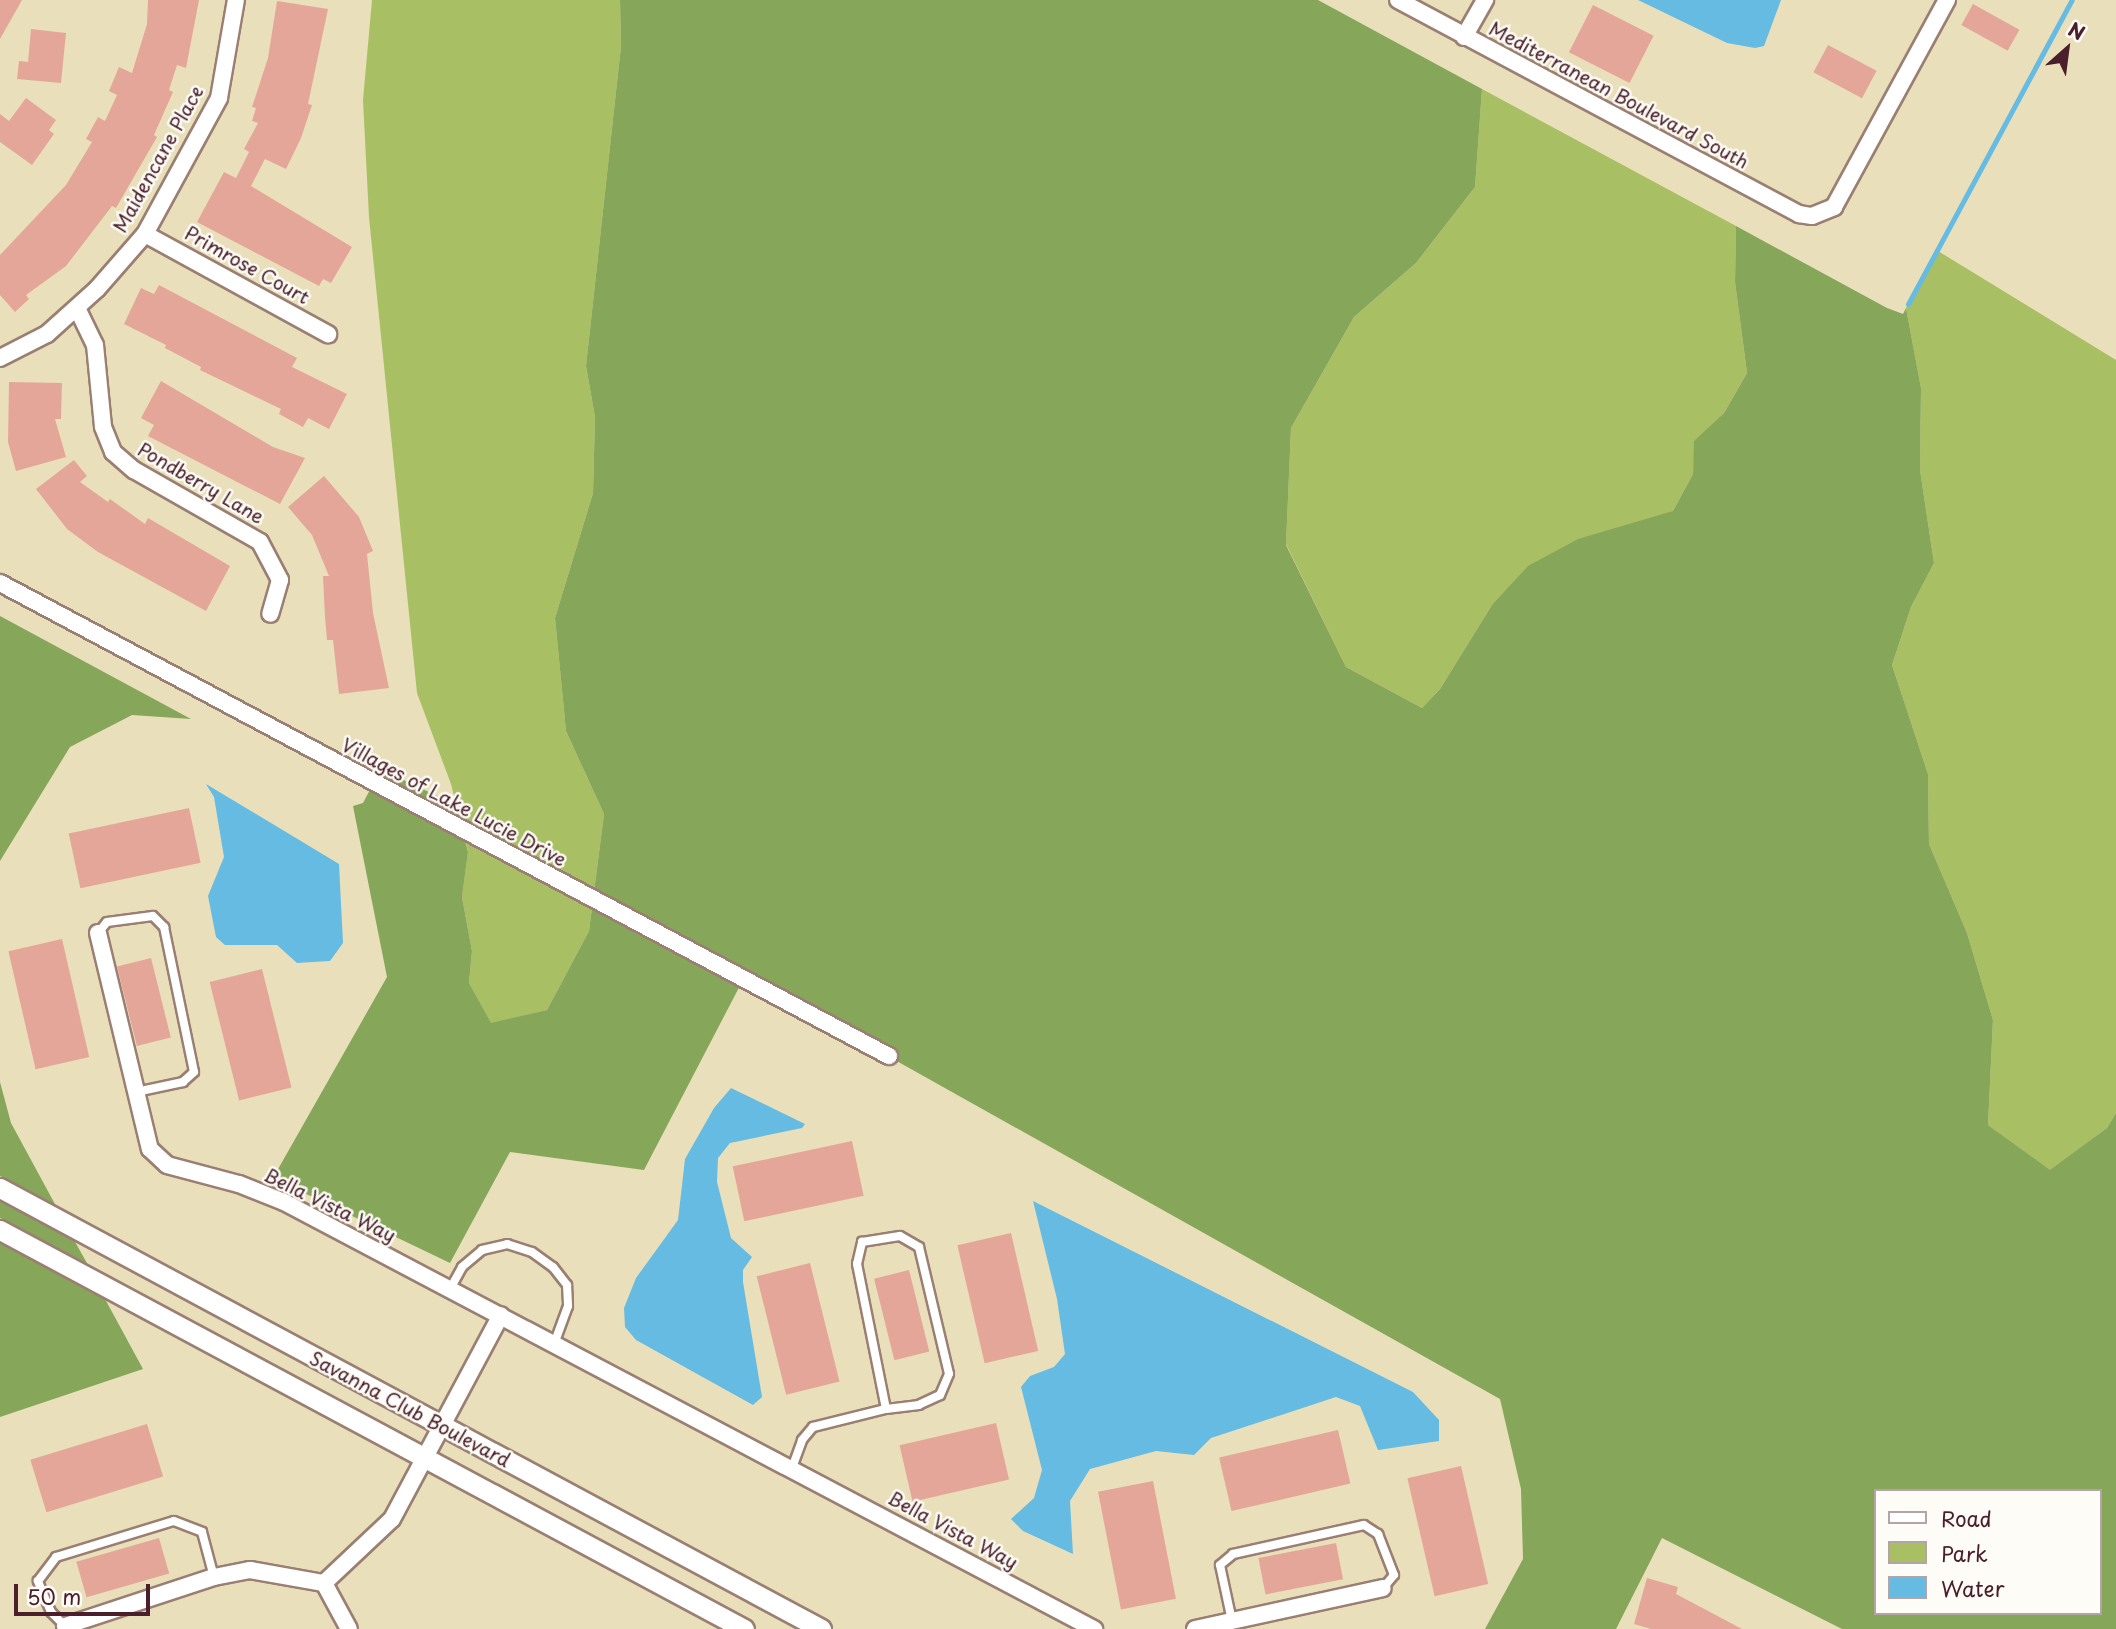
<!DOCTYPE html>
<style>
body{margin:0}
#map{position:relative;width:2116px;height:1629px;overflow:hidden;background:#e9dfba;font-family:"Playpen Sans",sans-serif}
div>[style]{position:absolute}
[style*='--x']{left:calc(var(--x)*1px);top:calc(var(--y)*1px);width:calc(var(--w)*1px);rotate:calc(var(--a)*1deg)}
.green>*{inset:0;background:#a8bf64}
.forest>*{inset:0;background:#86a65a}
.water>*{inset:0;background:#66bbe2}
.stream>*{height:5px;margin:-2.5px;padding:0 2.5px;transform-origin:2.5px;border-radius:2.5px;background:#66bbe2}
.building>*{inset:0;background:#e5a69a;transform-origin:0 0}
.roads{filter:drop-shadow(2px 0 #9a7f72) drop-shadow(-2px 0 #9a7f72) drop-shadow(0 2px #9a7f72) drop-shadow(0 -2px #9a7f72)}
.service>*{height:8px;margin:-4px;padding:0 4px;transform-origin:4px;border-radius:4px;background:#fff}
.minor>*{height:16px;margin:-8px;padding:0 8px;transform-origin:8px;border-radius:8px;background:#fff}
.tertiary>*{height:19px;margin:-9.5px;padding:0 9.5px;transform-origin:9.5px;border-radius:9.5px;background:#fff}
span{translate:-50% -50%;white-space:nowrap;text-align:center;line-height:1.15;-webkit-text-stroke:5px #fdfcf7;paint-order:stroke}
.street-label{font-size:19px;color:#4a1f2b}
.legend{position:absolute;left:1874px;top:1489px;width:228px;height:126px;box-sizing:border-box;background:#fdfcf7;border:2px solid #b5a4a5;margin:0;padding:9px 12px;list-style:none;font-size:21px;color:#4a1f2b}
.legend li{display:flex;align-items:center;gap:14px;height:35px}
.legend b{width:35px;border:2px solid #b5a4a5}
.north{position:absolute;left:2032px;top:14px;width:70px;height:70px;-webkit-text-stroke:5px #fdfcf7;paint-order:stroke;rotate:28deg;font-size:19px;font-weight:700;line-height:28px;text-align:center;color:#4a1f2b}
.north::after{content:'';display:block;margin:auto;width:24px;height:32px;background:#4a1f2b;clip-path:polygon(50% 0,100% 100%,50% 72%,0 100%)}
.scale{position:absolute;left:14px;top:1584px;width:136px;height:32px;box-sizing:border-box;border:4px solid #4a1f2b;border-top:0;padding-left:9px;font-size:21px;line-height:24px;white-space:nowrap;color:#4a1f2b;-webkit-text-stroke:5px #fdfcf7;paint-order:stroke}
</style>
<div id="map">
<div class="green">
<i style="clip-path:polygon(372px 0,620px 0,621px 46px,586px 366px,595px 417px,593px 493px,555px 618px,566px 731px,604px 814px,589px 931px,547px 1010px,491px 1024px,469px 983px,472px 951px,462px 897px,468px 851px,451px 784px,417px 693px,369px 217px,363px 100px)"></i>
<i style="clip-path:polygon(1482px 89px,1736px 226px,1735px 282px,1747px 373px,1724px 413px,1695px 441px,1693px 474px,1673px 511px,1641px 523px,1492px 605px,1440px 689px,1422px 708px,1346px 667px,1286px 544px,1291px 428px,1354px 317px,1416px 263px,1475px 187px)"></i>
<i style="clip-path:polygon(1938px 251px,2116px 360px,2116px 1113px,2107px 1128px,2050px 1171px,1988px 1125px,1993px 1020px,1967px 933px,1929px 844px,1928px 774px,1892px 665px,1911px 607px,1934px 563px,1920px 470px,1921px 388px,1906px 308px)"></i>
</div>
<div class="forest">
<i style="clip-path:polygon(evenodd,620px 0,1318px 0,1482px 89px,1475px 187px,1416px 263px,1354px 317px,1291px 428px,1286px 545px,1346px 667px,1422px 708px,1440px 689px,1492px 605px,1528px 566px,1578px 539px,1673px 511px,1693px 474px,1694px 441px,1724px 413px,1747px 373px,1735px 282px,1736px 226px,1887px 308px,1903px 314px,1906px 308px,1921px 388px,1920px 470px,1934px 563px,1911px 607px,1892px 665px,1928px 774px,1929px 844px,1967px 933px,1993px 1020px,1988px 1125px,2050px 1170px,2107px 1128px,2116px 1113px,2116px 1629px,1842px 1629px,1662px 1538px,1616px 1629px,1485px 1629px,1523px 1559px,1521px 1489px,1500px 1399px,745px 976px,644px 1170px,510px 1152px,450px 1263px,273px 1178px,387px 977px,353px 806px,363px 803px,381px 769px,456px 805px,468px 852px,462px 897px,472px 951px,469px 983px,491px 1023px,547px 1010px,589px 931px,604px 814px,566px 731px,555px 618px,593px 493px,595px 417px,586px 366px,621px 46px,620px 0,1876px 1491px,2100px 1491px,2100px 1613px,1876px 1613px,1876px 1491px)"></i>
<i style="clip-path:polygon(0 616px,191px 719px,132px 715px,70px 747px,0 861px)"></i>
<i style="clip-path:polygon(0 1082px,11px 1123px,56px 1206px,0 1176px)"></i>
<i style="clip-path:polygon(0 1200px,74px 1240px,88px 1265px,0 1218px)"></i>
<i style="clip-path:polygon(0 1242px,105px 1299px,143px 1369px,0 1417px)"></i>
</div>
<div class="water">
<i style="clip-path:polygon(1638px 0,1781px 0,1764px 46px,1755px 48px,1727px 43px)"></i>
<i style="clip-path:polygon(206px 784px,339px 864px,343px 943px,330px 961px,297px 963px,277px 945px,225px 945px,216px 937px,208px 896px,224px 857px,214px 797px)"></i>
<i style="clip-path:polygon(731px 1088px,805px 1124px,802px 1128px,730px 1143px,718px 1158px,717px 1182px,731px 1238px,752px 1257px,743px 1270px,743px 1282px,762px 1397px,753px 1405px,636px 1340px,625px 1327px,624px 1308px,636px 1278px,678px 1220px,685px 1159px,714px 1108px)"></i>
<i style="clip-path:polygon(1033px 1201px,1413px 1392px,1439px 1420px,1439px 1441px,1378px 1450px,1360px 1406px,1336px 1397px,1211px 1438px,1194px 1455px,1156px 1451px,1090px 1469px,1070px 1501px,1073px 1554px,1023px 1531px,1011px 1519px,1034px 1498px,1042px 1470px,1021px 1387px,1030px 1376px,1054px 1367px,1065px 1354px,1057px 1299px)"></i>
</div>
<div class="stream">
<i style="--x:1908;--y:304;--w:345;--a:-61.7"></i>
</div>
<div class="building">
<i style="clip-path:polygon(0 0,22px 0,0 39px)"></i>
<i style="clip-path:polygon(148px 0,199px 0,186px 68px,177px 65px,169px 90px,173px 92px,154px 135px,157px 137px,116px 208px,112px 206px,66px 266px,26px 295px,29px 299px,15px 312px,0 295px,0 255px,66px 185px,92px 142px,86px 139px,98px 117px,105px 121px,117px 95px,109px 91px,119px 67px,132px 73px,147px 24px)"></i>
<i style="clip-path:polygon(277px 1px,328px 9px,308px 104px,312px 105px,301px 138px,286px 169px,265px 159px,251px 186px,352px 247px,331px 283px,323px 279px,319px 286px,197px 222px,224px 172px,236px 178px,249px 152px,244px 149px,258px 123px,252px 121px,256px 108px,252px 107px,268px 58px)"></i>
<i style="left:1973px;top:4px;width:53px;height:24px;rotate:29deg"></i>
<i style="left:1593px;top:5px;width:68px;height:53px;rotate:27deg"></i>
<i style="clip-path:polygon(31px 29px,66px 33px,61px 83px,17px 79px,19px 61px,28px 62px)"></i>
<i style="left:1828px;top:45px;width:55px;height:31px;rotate:28deg"></i>
<i style="clip-path:polygon(26px 98px,56px 120px,49px 130px,54px 134px,32px 165px,0 142px,0 114px,9px 121px)"></i>
<i style="clip-path:polygon(159px 285px,297px 358px,292px 367px,347px 394px,329px 429px,308px 418px,303px 427px,279px 414px,281px 409px,200px 370px,201px 367px,165px 348px,166px 345px,124px 324px,141px 288px,154px 294px)"></i>
<i style="clip-path:polygon(161px 381px,273px 447px,305px 458px,280px 504px,148px 436px,154px 425px,141px 418px)"></i>
<i style="clip-path:polygon(9px 382px,62px 383px,61px 419px,55px 419px,66px 457px,16px 471px,8px 442px)"></i>
<i style="clip-path:polygon(74px 460px,87px 476px,80px 482px,108px 502px,110px 499px,145px 524px,148px 518px,230px 566px,206px 611px,98px 552px,67px 529px,36px 489px)"></i>
<i style="clip-path:polygon(324px 476px,359px 517px,373px 551px,367px 554px,373px 613px,389px 688px,339px 694px,333px 640px,327px 640px,325px 617px,323px 576px,329px 576px,312px 535px,288px 507px)"></i>
<i style="left:189px;top:808px;width:56px;height:123px;rotate:78deg"></i>
<i style="left:62px;top:939px;width:121px;height:55px;rotate:77deg"></i>
<i style="left:151px;top:958px;width:82px;height:35px;rotate:76deg"></i>
<i style="left:262px;top:969px;width:122px;height:54px;rotate:76deg"></i>
<i style="left:852px;top:1141px;width:56px;height:122px;rotate:78deg"></i>
<i style="left:1011px;top:1233px;width:121px;height:55px;rotate:77deg"></i>
<i style="left:810px;top:1263px;width:122px;height:55px;rotate:76deg"></i>
<i style="left:909px;top:1270px;width:84px;height:36px;rotate:76deg"></i>
<i style="left:996px;top:1423px;width:58px;height:99px;rotate:77deg"></i>
<i style="left:147px;top:1424px;width:55px;height:122px;rotate:73deg"></i>
<i style="left:1338px;top:1430px;width:55px;height:122px;rotate:77deg"></i>
<i style="left:1461px;top:1466px;width:121px;height:55px;rotate:77deg"></i>
<i style="left:1153px;top:1481px;width:120px;height:56px;rotate:79deg"></i>
<i style="left:159px;top:1538px;width:37px;height:86px;rotate:74deg"></i>
<i style="left:1336px;top:1543px;width:37px;height:79px;rotate:79deg"></i>
<i style="clip-path:polygon(1647px 1578px,1678px 1587px,1676px 1594px,1742px 1629px,1651px 1629px,1634px 1624px)"></i>
</div>
<div class="roads">
<div class="service">
<i style="--x:98;--y:933;--w:14;--a:-51"></i>
<i style="--x:107;--y:922;--w:46;--a:-7.4"></i>
<i style="--x:153;--y:916;--w:16;--a:45"></i>
<i style="--x:164;--y:927;--w:148;--a:78.3"></i>
<i style="--x:194;--y:1072;--w:15;--a:138"></i>
<i style="--x:183;--y:1082;--w:48;--a:168"></i>
<i style="--x:900;--y:1236;--w:22;--a:30"></i>
<i style="--x:919;--y:1247;--w:130;--a:76.7"></i>
<i style="--x:949;--y:1374;--w:23;--a:113"></i>
<i style="--x:940;--y:1395;--w:23;--a:155"></i>
<i style="--x:919;--y:1405;--w:33;--a:173"></i>
<i style="--x:886;--y:1409;--w:148;--a:-101.3"></i>
<i style="--x:857;--y:1264;--w:23;--a:-77"></i>
<i style="--x:862;--y:1242;--w:38;--a:-9"></i>
<i style="--x:450;--y:1289;--w:25;--a:-61"></i>
<i style="--x:462;--y:1267;--w:26;--a:-40"></i>
<i style="--x:482;--y:1250;--w:26;--a:-13"></i>
<i style="--x:507;--y:1244;--w:26;--a:18"></i>
<i style="--x:532;--y:1252;--w:26;--a:36"></i>
<i style="--x:553;--y:1267;--w:23;--a:52"></i>
<i style="--x:567;--y:1285;--w:21;--a:87"></i>
<i style="--x:568;--y:1306;--w:40;--a:110.2"></i>
<i style="--x:792;--y:1468;--w:30;--a:-70"></i>
<i style="--x:802;--y:1440;--w:17;--a:-50"></i>
<i style="--x:813;--y:1427;--w:75;--a:-13.9"></i>
<i style="--x:1232;--y:1621;--w:57;--a:-102.1"></i>
<i style="--x:1220;--y:1565;--w:17;--a:-40"></i>
<i style="--x:1233;--y:1554;--w:134;--a:-12.5"></i>
<i style="--x:1364;--y:1525;--w:17;--a:33"></i>
<i style="--x:1378;--y:1534;--w:44;--a:68.7"></i>
<i style="--x:1394;--y:1575;--w:17;--a:130"></i>
<i style="--x:65;--y:1626;--w:20;--a:-135"></i>
<i style="--x:51;--y:1612;--w:34;--a:-113"></i>
<i style="--x:38;--y:1581;--w:30;--a:-53"></i>
<i style="--x:56;--y:1557;--w:123;--a:-17"></i>
<i style="--x:174;--y:1521;--w:30;--a:21"></i>
<i style="--x:202;--y:1532;--w:47;--a:75.1"></i>
</div>
<div class="minor">
<i style="--x:1398;--y:0;--w:455;--a:28.1"></i>
<i style="--x:1799;--y:214;--w:13;--a:9"></i>
<i style="--x:1812;--y:216;--w:24;--a:-22"></i>
<i style="--x:1834;--y:207;--w:236;--a:-61.4"></i>
<i style="--x:1464;--y:37;--w:43;--a:-60.4"></i>
<i style="--x:145;--y:234;--w:209;--a:28.7"></i>
<i style="--x:77;--y:308;--w:41;--a:64.1"></i>
<i style="--x:95;--y:345;--w:82;--a:84.4"></i>
<i style="--x:103;--y:427;--w:27;--a:68"></i>
<i style="--x:113;--y:452;--w:28;--a:41"></i>
<i style="--x:134;--y:470;--w:145;--a:29.7"></i>
<i style="--x:260;--y:542;--w:43;--a:62.2"></i>
<i style="--x:280;--y:580;--w:35;--a:106"></i>
<i style="--x:0;--y:358;--w:53;--a:-27.1"></i>
<i style="--x:47;--y:334;--w:67;--a:-42"></i>
<i style="--x:97;--y:289;--w:73;--a:-48.9"></i>
<i style="--x:145;--y:234;--w:155;--a:-61.4"></i>
<i style="--x:219;--y:98;--w:99;--a:-80.2"></i>
<i style="--x:0;--y:583;--w:1007;--a:28.02"></i>
<i style="--x:98;--y:933;--w:222;--a:76.5"></i>
<i style="--x:150;--y:1149;--w:23;--a:43"></i>
<i style="--x:167;--y:1165;--w:74;--a:14.8"></i>
<i style="--x:239;--y:1184;--w:48;--a:21.8"></i>
<i style="--x:284;--y:1202;--w:916;--a:27.8"></i>
<i style="--x:324;--y:1583;--w:93;--a:-43.3"></i>
<i style="--x:392;--y:1519;--w:231;--a:-61.9"></i>
<i style="--x:65;--y:1626;--w:157;--a:-18.2"></i>
<i style="--x:214;--y:1577;--w:37;--a:-11"></i>
<i style="--x:250;--y:1570;--w:75;--a:10"></i>
<i style="--x:324;--y:1583;--w:52;--a:61.5"></i>
<i style="--x:1195;--y:1629;--w:192;--a:-12.3"></i>
</div>
<div class="tertiary">
<i style="--x:0;--y:1188;--w:932;--a:28.24"></i>
<i style="--x:0;--y:1230;--w:844;--a:28.2"></i>
</div>
</div>
<div class="street-label">
<span style="left:1619px;top:95px;rotate:28deg">Mediterranean Boulevard South</span>
<span style="left:158px;top:159px;rotate:-61deg">Maidencane Place</span>
<span style="left:247px;top:265px;rotate:29deg">Primrose Court</span>
<span style="left:201px;top:483px;rotate:30deg">Pondberry Lane</span>
<span style="left:454px;top:802px;rotate:28deg">Villages of Lake Lucie Drive</span>
<span style="left:330px;top:1205px;rotate:26deg">Bella Vista Way</span>
<span style="left:410px;top:1409px;rotate:28deg">Savanna Club Boulevard</span>
<span style="left:953px;top:1530px;rotate:28deg">Bella Vista Way</span>
</div>
<ul class="legend">
<li><b style="height:9px;background:#fff"></b>Road</li>
<li><b style="height:19px;background:#a8bf64"></b>Park</li>
<li><b style="height:19px;background:#66bbe2"></b>Water</li>
</ul>
<div class="north">N</div>
<div class="scale">50 m</div>
</div>
